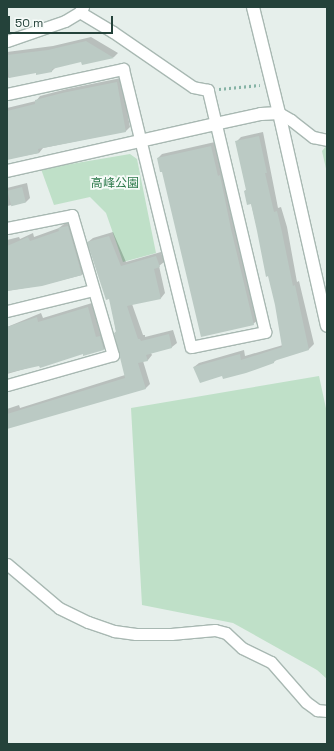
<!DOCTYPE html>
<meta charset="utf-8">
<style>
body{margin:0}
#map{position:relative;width:334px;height:751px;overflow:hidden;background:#e6efeb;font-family:"Space Grotesk","Noto Sans JP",sans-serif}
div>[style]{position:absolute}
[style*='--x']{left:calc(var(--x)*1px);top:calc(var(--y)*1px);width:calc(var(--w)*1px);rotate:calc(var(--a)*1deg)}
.green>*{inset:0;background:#bfe0c8}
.shadow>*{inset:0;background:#0003}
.building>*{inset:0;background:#bbcac4;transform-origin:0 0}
.path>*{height:2.5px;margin-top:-1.25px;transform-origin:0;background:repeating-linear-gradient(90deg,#86b3a5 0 2px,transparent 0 5px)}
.roads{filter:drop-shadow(1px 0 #a8b8b2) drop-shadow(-1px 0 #a8b8b2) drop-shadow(0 1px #a8b8b2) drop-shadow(0 -1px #a8b8b2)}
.minor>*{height:11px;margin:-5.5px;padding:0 5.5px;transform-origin:5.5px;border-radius:5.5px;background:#fff}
.tertiary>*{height:12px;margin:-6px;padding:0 6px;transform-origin:6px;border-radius:6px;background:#fff}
span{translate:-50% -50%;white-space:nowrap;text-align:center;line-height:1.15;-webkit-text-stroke:3.5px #f7fbf9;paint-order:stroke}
.park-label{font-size:12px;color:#2d7a4b}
.frame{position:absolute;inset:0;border:8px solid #24423a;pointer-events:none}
.scale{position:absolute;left:8px;top:16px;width:105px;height:18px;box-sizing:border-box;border:2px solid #24423a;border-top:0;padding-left:5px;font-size:12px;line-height:14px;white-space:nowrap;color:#24423a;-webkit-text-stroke:3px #f7fbf9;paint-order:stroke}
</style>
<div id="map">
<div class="green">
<i style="clip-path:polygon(327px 145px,327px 173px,322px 151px)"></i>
<i style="clip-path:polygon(130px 154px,137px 159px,156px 253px,123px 262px,106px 213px,90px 197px,54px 205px,41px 169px)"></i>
<i style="clip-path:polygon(319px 376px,327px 413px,327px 679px,317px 670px,233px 623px,142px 605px,131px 408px)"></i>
</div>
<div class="shadow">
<i style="clip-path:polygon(91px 37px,118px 53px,114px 57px,82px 64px,82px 61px,56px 67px,52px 71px,37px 71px,7px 78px,7px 52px,53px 46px)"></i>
<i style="clip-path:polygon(121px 78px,130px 127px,126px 131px,43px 148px,39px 153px,7px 159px,7px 108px,36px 101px,40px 96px,67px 89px)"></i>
<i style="clip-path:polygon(263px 132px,278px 208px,281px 207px,287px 227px,297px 282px,299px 281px,314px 344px,309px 349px,278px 358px,274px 362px,223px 375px,194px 367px,199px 363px,244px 350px,245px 356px,283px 345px,276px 305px,251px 203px,245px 191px,247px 189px,236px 142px,241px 137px)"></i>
<i style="clip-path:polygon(215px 142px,258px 320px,253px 324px,163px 171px,158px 158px,162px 154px)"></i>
<i style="clip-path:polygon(27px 183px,30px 198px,26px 202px,7px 206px,7px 188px)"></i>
<i style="clip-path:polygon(72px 222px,86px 270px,82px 275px,42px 285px,7px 291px,7px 240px,19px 237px,20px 239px,33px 233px,34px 237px,59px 228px,64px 224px)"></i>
<i style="clip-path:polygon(113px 232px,126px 262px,161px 252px,164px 262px,159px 266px,165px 293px,161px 298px,132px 304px,143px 335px,145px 335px,145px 337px,173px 330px,177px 343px,172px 347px,151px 353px,152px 355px,148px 360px,143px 361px,150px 384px,146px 388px,7px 427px,7px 409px,19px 405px,20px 408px,125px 375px,115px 333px,116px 331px,110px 297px,88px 242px,93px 238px)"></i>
<i style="clip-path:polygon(92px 303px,100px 333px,105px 332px,108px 345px,104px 349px,83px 352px,7px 374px,7px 327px,41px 313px,43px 318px)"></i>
</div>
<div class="building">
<i style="clip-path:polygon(86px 41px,114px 58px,82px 65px,81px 62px,52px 69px,52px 72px,36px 75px,36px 73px,9px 78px,7px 55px,48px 50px)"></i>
<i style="clip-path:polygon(117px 82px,126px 132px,38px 149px,39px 153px,7px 160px,7px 111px,35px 104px,35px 100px,62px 93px)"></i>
<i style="clip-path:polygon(259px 136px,267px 173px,265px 173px,274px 212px,277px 211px,282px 232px,293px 286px,295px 285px,309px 350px,274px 361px,274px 363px,246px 373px,223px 379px,222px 376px,200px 383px,193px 367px,240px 354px,241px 360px,282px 347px,275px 305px,268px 276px,266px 277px,257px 231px,251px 204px,247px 205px,244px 191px,246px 190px,235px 141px)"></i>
<i style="clip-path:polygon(211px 146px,218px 176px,220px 175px,231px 229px,254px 325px,201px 337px,162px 172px,160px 172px,157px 158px)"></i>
<i style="left:22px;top:187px;width:16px;height:15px;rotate:76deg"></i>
<i style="clip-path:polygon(68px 226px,82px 275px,42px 286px,7px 291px,7px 246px,28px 237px,30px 241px,59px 231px,58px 228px)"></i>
<i style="clip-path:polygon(109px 236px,121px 266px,156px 256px,160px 267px,154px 269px,161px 299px,127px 306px,138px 339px,140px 339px,141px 341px,169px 334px,172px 348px,146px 355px,148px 361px,138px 363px,146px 389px,7px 429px,7px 414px,125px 378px,114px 333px,116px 332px,109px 299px,106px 300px,87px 242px)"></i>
<i style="clip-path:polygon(88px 307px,96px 337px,100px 336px,104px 350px,83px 356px,83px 354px,40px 368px,39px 366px,7px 373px,7px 327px,37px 317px,38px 322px)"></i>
</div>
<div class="path">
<i style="--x:219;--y:89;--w:41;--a:-5.6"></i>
</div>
<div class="roads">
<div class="minor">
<i style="--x:7;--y:41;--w:61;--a:-19"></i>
<i style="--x:65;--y:21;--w:17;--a:-31"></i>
<i style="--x:80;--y:12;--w:6;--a:-59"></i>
<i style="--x:7;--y:94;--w:119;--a:-12.2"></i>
<i style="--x:123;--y:69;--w:286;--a:76.3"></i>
<i style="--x:191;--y:347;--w:76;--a:-11.5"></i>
<i style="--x:265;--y:332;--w:249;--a:-103.3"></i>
<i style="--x:208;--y:90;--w:15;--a:-169"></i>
<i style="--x:193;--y:87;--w:97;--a:-145.5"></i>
<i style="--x:113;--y:32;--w:39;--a:-149"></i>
<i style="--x:279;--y:113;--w:14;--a:30"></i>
<i style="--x:291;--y:120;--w:28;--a:38"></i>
<i style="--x:313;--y:137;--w:14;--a:12"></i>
<i style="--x:7;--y:228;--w:66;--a:-11.3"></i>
<i style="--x:72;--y:215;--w:146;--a:73.7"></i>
<i style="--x:113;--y:355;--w:110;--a:164.2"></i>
<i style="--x:7;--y:311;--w:89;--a:-13.7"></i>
<i style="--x:7;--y:564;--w:68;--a:40.2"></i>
<i style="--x:59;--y:608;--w:32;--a:26"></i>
<i style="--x:88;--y:622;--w:28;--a:19"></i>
<i style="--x:114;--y:631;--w:22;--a:8"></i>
<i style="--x:136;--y:634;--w:35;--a:0"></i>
<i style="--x:171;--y:634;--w:44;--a:-5.2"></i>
<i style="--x:215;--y:630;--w:11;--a:15"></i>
<i style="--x:226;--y:633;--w:22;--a:43"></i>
<i style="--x:242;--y:648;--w:32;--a:26"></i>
<i style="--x:271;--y:662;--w:53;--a:48.8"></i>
<i style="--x:306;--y:702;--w:14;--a:36"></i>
<i style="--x:317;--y:710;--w:10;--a:6"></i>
</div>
<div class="tertiary">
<i style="--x:279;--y:113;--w:218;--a:77.3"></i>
<i style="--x:7;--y:171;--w:213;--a:-12.7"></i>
<i style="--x:215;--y:124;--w:47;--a:-12.3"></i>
<i style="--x:261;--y:114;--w:18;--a:-3"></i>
<i style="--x:279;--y:113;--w:109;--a:-103.8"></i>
</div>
</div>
<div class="park-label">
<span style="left:115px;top:184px">高峰公園</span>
</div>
<div class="frame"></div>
<div class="scale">50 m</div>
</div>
